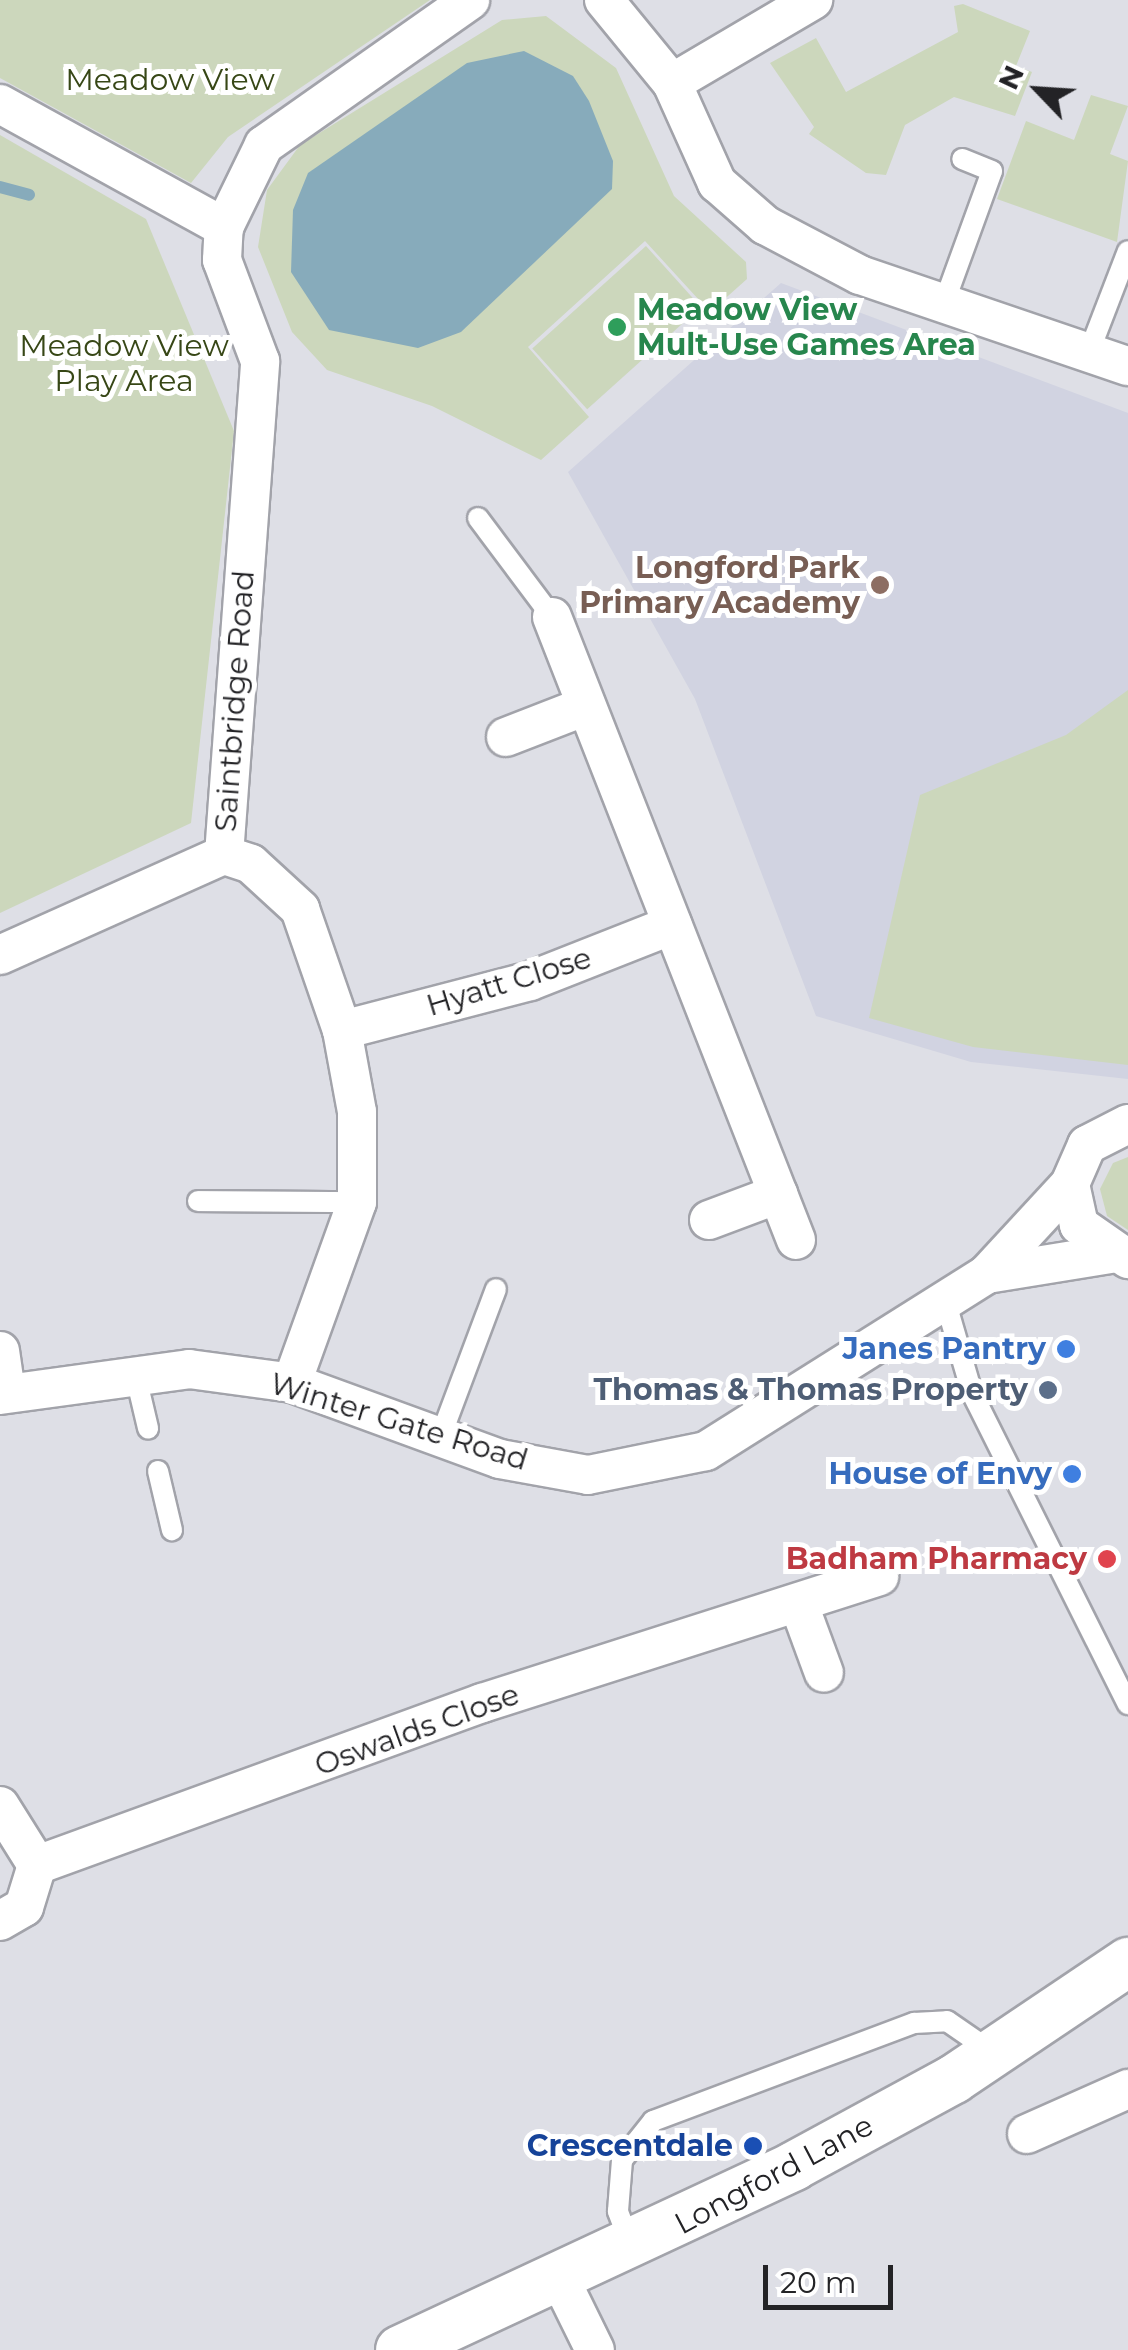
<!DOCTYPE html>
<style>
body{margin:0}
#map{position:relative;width:1128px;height:2350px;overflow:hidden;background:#dedfe6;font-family:Montserrat,sans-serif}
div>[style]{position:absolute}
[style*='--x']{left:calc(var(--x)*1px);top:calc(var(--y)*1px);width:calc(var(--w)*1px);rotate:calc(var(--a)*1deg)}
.built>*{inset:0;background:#d1d3e1}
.green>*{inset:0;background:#ccd7bc;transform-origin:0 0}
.water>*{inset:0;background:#87abbb}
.stream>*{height:12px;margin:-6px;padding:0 6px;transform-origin:6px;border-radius:6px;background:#87abbb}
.roads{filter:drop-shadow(2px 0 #a2a3aa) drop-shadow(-2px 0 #a2a3aa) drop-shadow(0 2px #a2a3aa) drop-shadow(0 -2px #a2a3aa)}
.service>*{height:20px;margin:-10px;padding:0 10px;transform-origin:10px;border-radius:10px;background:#fff}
.minor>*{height:38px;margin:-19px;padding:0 19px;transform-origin:19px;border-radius:19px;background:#fff}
.tertiary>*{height:48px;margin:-24px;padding:0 24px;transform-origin:24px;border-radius:24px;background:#fff}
.dots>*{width:28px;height:28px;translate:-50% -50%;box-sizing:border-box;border:5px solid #fff;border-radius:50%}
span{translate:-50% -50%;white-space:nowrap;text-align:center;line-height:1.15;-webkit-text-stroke:10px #fff;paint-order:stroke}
.park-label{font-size:30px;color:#374716}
.leisure-label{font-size:30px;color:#27864d;font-weight:700}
.left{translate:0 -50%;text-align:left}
.education-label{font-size:30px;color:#785e54;font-weight:700}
.right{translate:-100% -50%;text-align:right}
.street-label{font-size:30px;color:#232326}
.shop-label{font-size:30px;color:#366cbe;font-weight:700}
.service-label{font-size:30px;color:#4e5e75;font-weight:700}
.health-label{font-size:30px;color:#be3a42;font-weight:700}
.transit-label{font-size:30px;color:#164399;font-weight:700}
.north{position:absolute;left:988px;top:40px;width:100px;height:100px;-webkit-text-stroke:8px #fff;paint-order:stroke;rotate:295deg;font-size:28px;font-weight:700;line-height:40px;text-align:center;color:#232326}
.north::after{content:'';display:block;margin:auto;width:35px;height:45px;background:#232326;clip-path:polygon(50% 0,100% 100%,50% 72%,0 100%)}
.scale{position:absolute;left:763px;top:2265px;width:130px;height:45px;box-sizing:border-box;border:5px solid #232326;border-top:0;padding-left:12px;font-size:30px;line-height:35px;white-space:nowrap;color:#232326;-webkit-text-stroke:8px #fff;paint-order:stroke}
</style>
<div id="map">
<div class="built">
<i style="clip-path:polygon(781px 283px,1128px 413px,1128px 1079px,971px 1062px,816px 1016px,695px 699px,568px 472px)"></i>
</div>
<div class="green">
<i style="clip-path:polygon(0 0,430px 0,228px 137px,191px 183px,0 78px)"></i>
<i style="clip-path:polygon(963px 4px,1030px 31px,1016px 66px,1032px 72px,1015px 116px,954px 97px,905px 125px,886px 175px,866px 173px,809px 134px,814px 127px,770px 63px,816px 38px,846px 92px,958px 32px,954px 6px)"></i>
<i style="clip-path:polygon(546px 16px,616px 68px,674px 196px,746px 262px,747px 279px,710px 312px,645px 241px,528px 347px,589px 417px,541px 460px,432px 406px,327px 370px,292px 332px,258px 247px,267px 190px,300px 145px,502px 20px)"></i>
<i style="clip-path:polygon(1091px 95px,1128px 106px,1110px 154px,1128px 161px,1117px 242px,997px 199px,1026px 121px,1074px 140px)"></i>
<i style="clip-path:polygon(0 135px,146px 219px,234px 431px,191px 823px,0 913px)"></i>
<i style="left:646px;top:246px;width:82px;height:153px;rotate:48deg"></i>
<i style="clip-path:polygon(1128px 690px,1128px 1065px,973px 1047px,869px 1018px,920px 795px,1066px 735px)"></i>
<i style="clip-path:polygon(1128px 1157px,1128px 1230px,1107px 1216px,1100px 1189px,1113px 1163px)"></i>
</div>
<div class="water">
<i style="clip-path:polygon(524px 51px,573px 76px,589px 101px,613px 161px,612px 189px,461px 332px,418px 348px,329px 330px,291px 272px,293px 210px,308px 173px,467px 63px)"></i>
</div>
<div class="stream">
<i style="--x:0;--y:187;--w:30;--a:15"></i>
</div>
<div class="roads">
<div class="service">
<i style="--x:944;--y:303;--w:140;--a:-70"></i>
<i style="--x:992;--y:171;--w:32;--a:-158"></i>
<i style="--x:1089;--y:352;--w:108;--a:-68.9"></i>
<i style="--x:478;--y:518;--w:124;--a:53.2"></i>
<i style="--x:198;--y:1201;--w:159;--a:0.4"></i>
<i style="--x:945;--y:1300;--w:97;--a:73.8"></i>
<i style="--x:972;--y:1393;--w:348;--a:63.4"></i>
<i style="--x:135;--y:1373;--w:57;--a:76.7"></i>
<i style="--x:440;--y:1438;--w:159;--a:-69.4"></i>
<i style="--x:158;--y:1471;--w:61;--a:76.7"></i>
<i style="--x:630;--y:2243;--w:34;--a:-111"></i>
<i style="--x:618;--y:2211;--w:51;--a:-85.5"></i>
<i style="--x:622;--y:2160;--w:50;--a:-51.5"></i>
<i style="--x:653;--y:2121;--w:279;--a:-20.6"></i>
<i style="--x:914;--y:2023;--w:33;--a:-3"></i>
<i style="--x:947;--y:2021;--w:55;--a:34.6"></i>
</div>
<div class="minor">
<i style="--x:604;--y:0;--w:107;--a:50.7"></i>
<i style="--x:672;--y:83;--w:110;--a:65.8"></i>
<i style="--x:717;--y:183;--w:64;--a:41.2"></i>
<i style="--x:765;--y:225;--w:107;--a:27.8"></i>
<i style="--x:860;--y:275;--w:283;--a:18.8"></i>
<i style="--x:672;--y:83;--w:164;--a:-30.5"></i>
<i style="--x:0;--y:104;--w:256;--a:28.8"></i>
<i style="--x:552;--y:617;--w:669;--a:68.61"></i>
<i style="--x:506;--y:737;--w:86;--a:-21.2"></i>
<i style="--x:224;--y:855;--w:28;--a:18"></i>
<i style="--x:251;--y:864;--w:67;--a:42.6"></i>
<i style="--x:300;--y:909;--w:128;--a:70.9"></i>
<i style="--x:342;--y:1030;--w:83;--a:79.6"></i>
<i style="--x:357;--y:1112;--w:90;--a:90"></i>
<i style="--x:357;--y:1202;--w:192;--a:109.8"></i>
<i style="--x:0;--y:955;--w:245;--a:-24.1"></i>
<i style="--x:224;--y:855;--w:495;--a:-85.8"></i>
<i style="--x:260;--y:361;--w:108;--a:-110.6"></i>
<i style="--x:222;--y:260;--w:33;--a:-87"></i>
<i style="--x:224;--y:227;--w:91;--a:-64"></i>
<i style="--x:264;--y:145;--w:252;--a:-35.1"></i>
<i style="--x:342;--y:1030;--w:194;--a:-14.6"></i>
<i style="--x:530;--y:981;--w:153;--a:-21.5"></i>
<i style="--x:1128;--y:1124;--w:46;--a:152.9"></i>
<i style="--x:1087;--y:1145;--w:43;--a:113.6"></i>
<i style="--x:1070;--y:1184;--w:42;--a:77.6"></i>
<i style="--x:1079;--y:1225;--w:60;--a:34.8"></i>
<i style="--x:709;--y:1220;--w:74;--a:-20.6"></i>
<i style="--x:987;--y:1274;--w:125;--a:-9.2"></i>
<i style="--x:0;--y:1351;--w:41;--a:81.7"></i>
<i style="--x:0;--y:1395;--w:191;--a:-7.8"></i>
<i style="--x:189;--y:1369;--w:104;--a:7.7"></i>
<i style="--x:292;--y:1383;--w:221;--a:20.1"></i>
<i style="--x:500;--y:1459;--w:89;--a:10.3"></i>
<i style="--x:588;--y:1475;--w:120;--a:-11.5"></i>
<i style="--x:706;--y:1451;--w:332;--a:-32.2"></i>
<i style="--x:987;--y:1274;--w:122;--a:-47.3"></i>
<i style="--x:799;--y:1605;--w:72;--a:69.8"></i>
<i style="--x:0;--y:1806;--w:70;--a:57.9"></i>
<i style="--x:37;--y:1865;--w:44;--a:107.2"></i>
<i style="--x:24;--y:1907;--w:28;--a:150"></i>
<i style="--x:37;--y:1865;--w:474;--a:-20"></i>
<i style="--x:482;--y:1703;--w:417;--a:-17.7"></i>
<i style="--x:1027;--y:2134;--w:111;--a:-24"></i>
<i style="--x:560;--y:2279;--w:79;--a:63.8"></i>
</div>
<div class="tertiary">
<i style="--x:400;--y:2350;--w:435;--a:-25"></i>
<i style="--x:794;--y:2166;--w:182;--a:-28.5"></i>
<i style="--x:954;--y:2079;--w:210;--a:-33.9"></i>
</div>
</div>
<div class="dots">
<i style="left:617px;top:327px;background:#2e9e5b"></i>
<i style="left:880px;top:585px;background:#8d6e63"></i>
<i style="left:1066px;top:1349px;background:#3f7fe0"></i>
<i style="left:1048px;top:1390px;background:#5c6f8a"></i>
<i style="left:1072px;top:1474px;background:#3f7fe0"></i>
<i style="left:1107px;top:1559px;background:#e0444e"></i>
<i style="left:753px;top:2146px;background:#1a4fb4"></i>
</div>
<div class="park-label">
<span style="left:170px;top:80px">Meadow View</span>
<span style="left:124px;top:363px">Meadow View<br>Play Area</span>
</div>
<div class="leisure-label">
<span class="left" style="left:637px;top:327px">Meadow View<br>Mult-Use Games Area</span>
</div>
<div class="education-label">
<span class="right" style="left:860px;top:585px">Longford Park<br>Primary Academy</span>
</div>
<div class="street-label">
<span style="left:235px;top:701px;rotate:-86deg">Saintbridge Road</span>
<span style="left:509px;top:982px;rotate:-17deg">Hyatt Close</span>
<span style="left:399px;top:1422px;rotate:17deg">Winter Gate Road</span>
<span style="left:417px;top:1730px;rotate:-20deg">Oswalds Close</span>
<span style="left:774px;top:2175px;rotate:-28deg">Longford Lane</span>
</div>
<div class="shop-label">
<span class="right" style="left:1046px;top:1349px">Janes Pantry</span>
<span class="right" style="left:1052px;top:1474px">House of Envy</span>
</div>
<div class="service-label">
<span class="right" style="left:1028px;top:1390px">Thomas &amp; Thomas Property</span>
</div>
<div class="health-label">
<span class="right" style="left:1087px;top:1559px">Badham Pharmacy</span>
</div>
<div class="transit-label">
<span class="right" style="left:733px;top:2146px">Crescentdale</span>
</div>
<div class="north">N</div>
<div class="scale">20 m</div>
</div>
